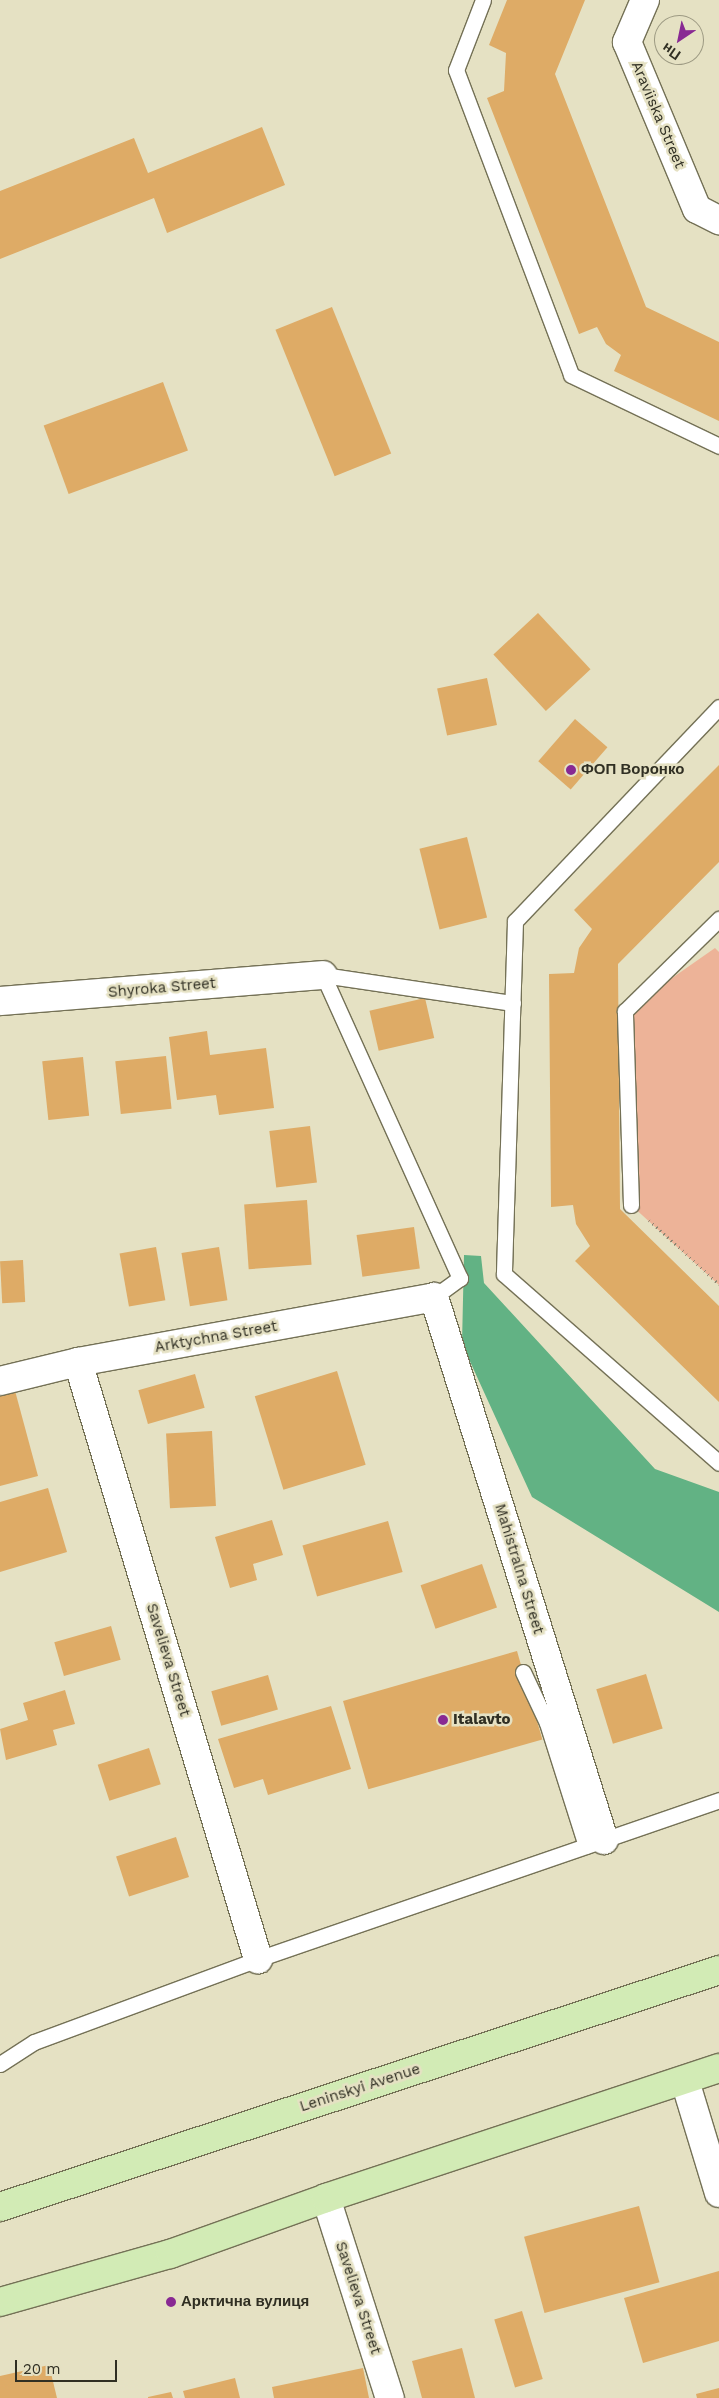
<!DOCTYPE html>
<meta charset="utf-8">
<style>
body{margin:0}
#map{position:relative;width:719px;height:2398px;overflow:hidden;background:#e5e1c3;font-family:"Work Sans",sans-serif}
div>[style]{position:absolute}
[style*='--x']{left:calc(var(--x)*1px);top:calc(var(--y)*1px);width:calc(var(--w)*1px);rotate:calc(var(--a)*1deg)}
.green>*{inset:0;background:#edb398}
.water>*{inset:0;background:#62b284}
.building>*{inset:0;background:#deab66;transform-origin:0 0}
.path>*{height:3px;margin-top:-1.5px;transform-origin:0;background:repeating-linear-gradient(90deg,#898671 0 1px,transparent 0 5px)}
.roads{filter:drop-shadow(1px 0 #747156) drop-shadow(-1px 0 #747156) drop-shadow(0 1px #747156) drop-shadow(0 -1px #747156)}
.lane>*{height:15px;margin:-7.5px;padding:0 7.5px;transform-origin:7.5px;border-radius:7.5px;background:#fff}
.street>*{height:28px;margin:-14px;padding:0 14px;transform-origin:14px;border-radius:14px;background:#fff}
.primary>*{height:28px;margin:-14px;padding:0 14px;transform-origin:14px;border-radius:14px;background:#d2ebb5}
.dots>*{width:14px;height:14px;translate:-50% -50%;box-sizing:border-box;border:2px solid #e5e1c3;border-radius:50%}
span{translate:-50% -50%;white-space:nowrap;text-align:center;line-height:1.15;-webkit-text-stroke:5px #e5e1c3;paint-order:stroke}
.street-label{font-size:15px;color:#302f23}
.poi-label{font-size:15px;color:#302f23;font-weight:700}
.left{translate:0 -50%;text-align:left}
.north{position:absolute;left:654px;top:15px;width:50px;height:50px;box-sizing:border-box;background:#e5e1c3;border:1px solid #9d9a83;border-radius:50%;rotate:214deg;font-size:14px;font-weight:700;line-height:20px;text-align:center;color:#302f23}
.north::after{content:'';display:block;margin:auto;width:18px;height:22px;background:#882993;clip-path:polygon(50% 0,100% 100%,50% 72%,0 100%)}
.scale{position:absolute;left:15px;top:2360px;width:102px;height:22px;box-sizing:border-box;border:2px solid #302f23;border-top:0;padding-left:6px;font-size:15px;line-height:18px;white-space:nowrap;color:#302f23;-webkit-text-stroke:4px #e5e1c3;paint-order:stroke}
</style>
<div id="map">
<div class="green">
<i style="clip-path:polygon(715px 948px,719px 952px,719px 1285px,631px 1205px,625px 1011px)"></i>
</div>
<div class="water">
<i style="clip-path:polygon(464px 1255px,481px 1256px,484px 1283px,655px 1469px,719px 1492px,719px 1612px,532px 1497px,462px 1344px)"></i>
</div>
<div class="building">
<i style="clip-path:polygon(507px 0,585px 0,555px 74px,646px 307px,719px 342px,719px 421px,614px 371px,621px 355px,606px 344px,597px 327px,579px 334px,487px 98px,504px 91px,506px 53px,489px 45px)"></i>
<i style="clip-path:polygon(262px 127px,285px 185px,167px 233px,154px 198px,0 259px,0 191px,134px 138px,148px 173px)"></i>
<i style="left:332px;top:307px;width:158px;height:61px;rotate:68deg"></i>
<i style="left:163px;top:382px;width:73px;height:127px;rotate:70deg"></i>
<i style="left:538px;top:613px;width:77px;height:61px;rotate:47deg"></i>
<i style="left:487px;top:678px;width:48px;height:51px;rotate:78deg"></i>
<i style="left:575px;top:719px;width:43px;height:56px;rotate:41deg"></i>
<i style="clip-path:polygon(719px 765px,719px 862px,618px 964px,620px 1209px,719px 1306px,719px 1402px,575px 1261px,590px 1246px,576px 1224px,573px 1205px,551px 1207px,549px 974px,574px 973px,579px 948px,592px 929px,574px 910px)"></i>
<i style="left:467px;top:837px;width:83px;height:49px;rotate:76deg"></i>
<i style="left:425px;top:998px;width:41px;height:57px;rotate:77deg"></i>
<i style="clip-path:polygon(207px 1031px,210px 1055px,266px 1048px,274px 1108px,219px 1115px,216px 1095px,177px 1100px,169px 1037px)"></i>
<i style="left:166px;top:1056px;width:53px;height:51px;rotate:84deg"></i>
<i style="left:83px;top:1057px;width:59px;height:41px;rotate:84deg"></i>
<i style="left:310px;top:1126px;width:57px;height:41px;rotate:83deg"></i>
<i style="left:307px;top:1200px;width:65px;height:63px;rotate:86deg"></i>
<i style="left:414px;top:1227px;width:42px;height:58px;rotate:82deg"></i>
<i style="left:156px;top:1247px;width:54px;height:37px;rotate:80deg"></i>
<i style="left:219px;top:1247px;width:54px;height:38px;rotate:81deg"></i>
<i style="left:23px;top:1260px;width:42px;height:23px;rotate:87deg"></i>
<i style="left:337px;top:1371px;width:98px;height:86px;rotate:73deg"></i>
<i style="left:195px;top:1374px;width:35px;height:59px;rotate:74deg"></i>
<i style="clip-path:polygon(14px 1387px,38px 1476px,0 1486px,0 1390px)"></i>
<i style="left:212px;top:1431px;width:75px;height:46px;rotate:87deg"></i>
<i style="clip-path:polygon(48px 1488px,67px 1552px,0 1572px,0 1502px)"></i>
<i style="clip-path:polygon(272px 1520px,283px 1555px,253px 1564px,257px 1580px,230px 1588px,215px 1537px)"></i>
<i style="left:388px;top:1521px;width:53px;height:89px;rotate:74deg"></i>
<i style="left:482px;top:1564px;width:46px;height:65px;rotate:71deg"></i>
<i style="left:111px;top:1626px;width:35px;height:59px;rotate:74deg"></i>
<i style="left:517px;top:1651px;width:92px;height:181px;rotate:74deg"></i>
<i style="left:646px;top:1674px;width:57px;height:52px;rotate:73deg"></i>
<i style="left:268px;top:1675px;width:36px;height:59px;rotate:74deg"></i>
<i style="clip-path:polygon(65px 1690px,75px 1724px,53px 1730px,57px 1745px,6px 1760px,0 1729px,28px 1720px,23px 1703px)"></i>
<i style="clip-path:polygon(331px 1706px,351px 1769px,268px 1795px,263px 1779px,234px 1788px,218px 1739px)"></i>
<i style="left:149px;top:1748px;width:38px;height:54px;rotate:72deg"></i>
<i style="left:176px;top:1837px;width:42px;height:63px;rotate:72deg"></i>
<i style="left:639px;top:2206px;width:79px;height:119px;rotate:75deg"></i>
<i style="clip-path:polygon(719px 2271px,719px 2341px,643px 2363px,624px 2298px)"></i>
<i style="left:522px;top:2311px;width:71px;height:29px;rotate:73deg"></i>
<i style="clip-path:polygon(462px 2348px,475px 2398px,422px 2398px,412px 2361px)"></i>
<i style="clip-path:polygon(49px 2365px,57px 2398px,0 2398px,0 2376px)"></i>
<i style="clip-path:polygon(363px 2368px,369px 2398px,274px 2398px,272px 2387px)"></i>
<i style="clip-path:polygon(235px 2378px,240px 2398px,185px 2398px,183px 2391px)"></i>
<i style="clip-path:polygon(719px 2388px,719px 2398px,697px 2398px,696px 2394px)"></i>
<i style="clip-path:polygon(171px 2392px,173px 2398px,148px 2398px,148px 2397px)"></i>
</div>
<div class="path">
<i style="--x:649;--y:1220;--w:95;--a:42.4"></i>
</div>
<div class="roads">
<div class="lane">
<i style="--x:483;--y:0;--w:75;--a:111.1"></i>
<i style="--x:456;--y:70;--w:326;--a:69.3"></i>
<i style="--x:571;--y:375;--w:164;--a:25.6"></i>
<i style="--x:719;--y:707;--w:296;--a:133.6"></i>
<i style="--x:515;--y:921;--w:353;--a:91.8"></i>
<i style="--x:504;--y:1274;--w:286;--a:41.3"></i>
<i style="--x:323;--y:975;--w:333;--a:65.7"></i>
<i style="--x:460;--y:1278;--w:32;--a:144"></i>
<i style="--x:323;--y:975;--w:192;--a:8.4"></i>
<i style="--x:631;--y:1205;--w:194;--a:-91.8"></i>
<i style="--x:625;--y:1011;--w:132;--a:-44.4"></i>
<i style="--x:523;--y:1672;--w:56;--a:64.8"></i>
<i style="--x:547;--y:1723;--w:129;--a:72.4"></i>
<i style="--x:0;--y:2064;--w:40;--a:-32.9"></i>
<i style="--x:34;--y:2042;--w:239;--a:-20.3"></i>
<i style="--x:258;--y:1959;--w:488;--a:-19"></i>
</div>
<div class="street">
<i style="--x:645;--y:0;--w:46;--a:113.2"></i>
<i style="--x:627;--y:42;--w:181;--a:67.3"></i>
<i style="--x:697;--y:209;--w:25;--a:27"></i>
<i style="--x:0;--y:1001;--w:324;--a:-4.6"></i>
<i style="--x:78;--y:1362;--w:624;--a:73.22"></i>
<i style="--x:0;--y:1381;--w:80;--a:-13.7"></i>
<i style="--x:78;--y:1362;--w:362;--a:-10.3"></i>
<i style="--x:434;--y:1297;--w:569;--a:72.62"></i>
<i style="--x:685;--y:2081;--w:117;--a:73.1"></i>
<i style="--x:326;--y:2198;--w:210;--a:72.3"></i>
</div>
<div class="primary">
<i style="--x:0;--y:2207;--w:757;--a:-18.24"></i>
<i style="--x:0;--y:2302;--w:177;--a:-15.8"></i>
<i style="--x:170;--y:2254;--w:166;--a:-19.7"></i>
<i style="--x:326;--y:2198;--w:414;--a:-18.3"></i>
</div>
</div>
<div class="dots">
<i style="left:571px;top:770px;background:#882993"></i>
<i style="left:443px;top:1720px;background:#882993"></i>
<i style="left:171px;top:2302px;background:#882993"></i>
</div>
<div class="street-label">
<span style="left:658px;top:115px;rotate:67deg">Araviiska Street</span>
<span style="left:162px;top:988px;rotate:-5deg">Shyroka Street</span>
<span style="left:216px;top:1337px;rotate:-10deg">Arktychna Street</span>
<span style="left:519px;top:1569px;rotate:73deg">Mahistralna Street</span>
<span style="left:168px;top:1660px;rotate:73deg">Savelieva Street</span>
<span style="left:360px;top:2088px;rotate:-18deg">Leninskyi Avenue</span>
<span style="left:358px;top:2298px;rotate:72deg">Savelieva Street</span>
</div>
<div class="poi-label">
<span class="left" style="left:581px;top:770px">ФОП Воронко</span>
<span class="left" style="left:453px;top:1720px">Italavto</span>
<span class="left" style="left:181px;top:2302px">Арктична вулиця</span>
</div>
<div class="north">Пн</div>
<div class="scale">20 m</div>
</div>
